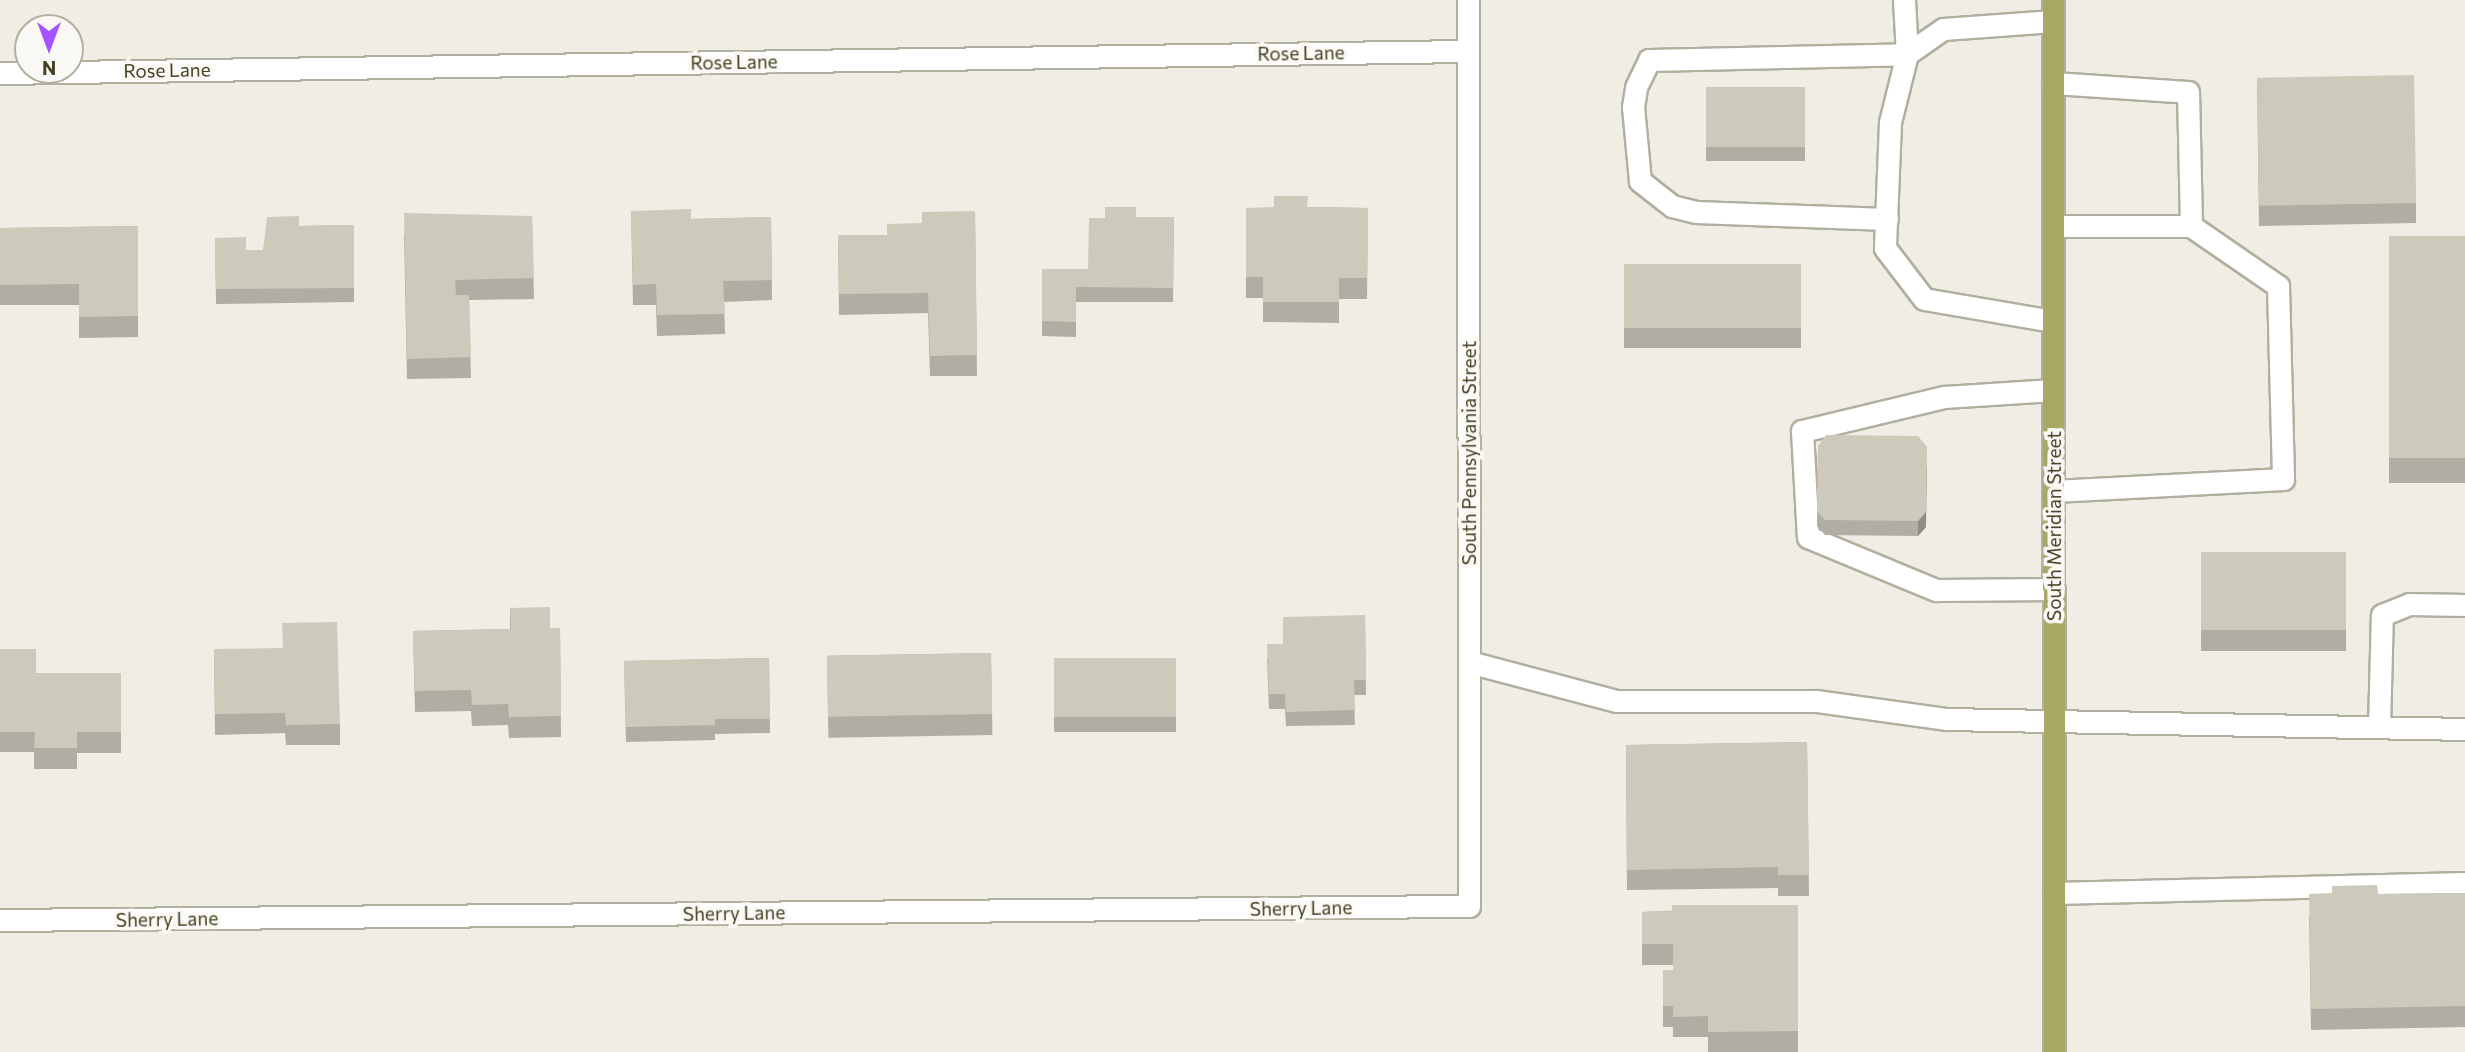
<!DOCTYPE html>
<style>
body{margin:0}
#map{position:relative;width:2465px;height:1052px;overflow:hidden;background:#efede4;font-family:Commissioner,sans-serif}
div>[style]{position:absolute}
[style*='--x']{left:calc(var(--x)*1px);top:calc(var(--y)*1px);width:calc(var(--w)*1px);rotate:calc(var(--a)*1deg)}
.roads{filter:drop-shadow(2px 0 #b1af9e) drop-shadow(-2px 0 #b1af9e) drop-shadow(0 2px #b1af9e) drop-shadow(0 -2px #b1af9e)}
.minor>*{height:21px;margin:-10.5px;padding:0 10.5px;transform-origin:10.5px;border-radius:10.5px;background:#fff}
.major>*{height:21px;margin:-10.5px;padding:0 10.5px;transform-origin:10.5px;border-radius:10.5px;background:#a9a764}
.wall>*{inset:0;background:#b0aea2;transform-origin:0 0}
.shaded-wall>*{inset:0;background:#908d84}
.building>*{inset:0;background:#cdcabc;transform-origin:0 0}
span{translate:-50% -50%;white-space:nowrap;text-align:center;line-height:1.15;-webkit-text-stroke:7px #fbf9f6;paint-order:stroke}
.street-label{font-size:19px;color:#434221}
.north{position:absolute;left:14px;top:14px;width:70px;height:70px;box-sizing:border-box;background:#fbf9f6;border:2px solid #b1b0a1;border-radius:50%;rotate:180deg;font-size:19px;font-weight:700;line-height:28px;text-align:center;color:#434221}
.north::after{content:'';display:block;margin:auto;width:24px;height:32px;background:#a353ff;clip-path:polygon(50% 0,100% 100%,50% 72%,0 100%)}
</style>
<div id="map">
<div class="roads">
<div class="minor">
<i style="--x:2053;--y:21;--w:110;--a:175.8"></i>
<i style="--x:1943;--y:29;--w:44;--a:145.2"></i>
<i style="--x:1907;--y:54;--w:70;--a:104"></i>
<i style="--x:1890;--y:122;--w:126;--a:92.3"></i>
<i style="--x:1885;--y:248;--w:64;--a:52.6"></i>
<i style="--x:1924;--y:299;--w:131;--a:9.7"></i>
<i style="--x:0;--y:73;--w:1468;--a:-0.86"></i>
<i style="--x:2053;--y:83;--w:135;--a:3.8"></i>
<i style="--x:2188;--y:92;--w:134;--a:88.7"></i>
<i style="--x:2191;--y:226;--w:106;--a:34.6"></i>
<i style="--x:2278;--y:286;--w:193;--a:88.5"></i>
<i style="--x:2283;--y:479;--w:229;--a:177"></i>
<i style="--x:1887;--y:219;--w:191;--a:-177.9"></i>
<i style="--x:1696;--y:212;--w:25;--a:-166"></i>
<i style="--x:1672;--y:206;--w:41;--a:-142"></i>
<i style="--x:1640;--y:181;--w:74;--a:-95.4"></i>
<i style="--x:1633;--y:107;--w:20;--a:-81"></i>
<i style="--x:1636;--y:87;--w:30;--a:-64"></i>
<i style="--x:1649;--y:60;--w:258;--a:-1.3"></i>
<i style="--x:1907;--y:54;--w:54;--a:-93.2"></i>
<i style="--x:2053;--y:226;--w:138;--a:0"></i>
<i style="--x:2053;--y:390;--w:109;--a:176.3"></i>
<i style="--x:1944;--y:397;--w:146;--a:166.5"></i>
<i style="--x:1802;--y:431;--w:106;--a:86.8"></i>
<i style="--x:1808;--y:537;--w:139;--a:22.5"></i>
<i style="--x:1936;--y:590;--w:118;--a:-0.5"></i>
<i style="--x:1469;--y:662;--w:153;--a:14.8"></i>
<i style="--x:1617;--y:701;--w:200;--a:0"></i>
<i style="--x:1817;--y:701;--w:130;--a:7.9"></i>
<i style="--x:1946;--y:719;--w:519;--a:1.1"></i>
<i style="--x:2379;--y:726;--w:111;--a:-88.5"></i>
<i style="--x:2382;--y:615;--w:29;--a:-22"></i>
<i style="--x:2409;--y:604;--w:56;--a:1"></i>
<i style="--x:2054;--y:893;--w:411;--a:-1.4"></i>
<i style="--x:0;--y:920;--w:1469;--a:-0.55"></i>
<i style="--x:1469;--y:906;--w:906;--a:-90.06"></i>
</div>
<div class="major">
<i style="--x:2053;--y:0;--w:1052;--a:89.95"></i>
</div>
</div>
<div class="wall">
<i style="clip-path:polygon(2257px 78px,2416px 203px,2416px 223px,2259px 226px)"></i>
<i style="left:1706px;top:87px;width:99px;height:74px"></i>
<i style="clip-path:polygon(1308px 207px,1368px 208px,1367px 299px,1339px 299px,1339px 323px,1263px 322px,1263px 298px,1246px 298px,1246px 208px)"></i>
<i style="clip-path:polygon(631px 211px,691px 219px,771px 217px,772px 300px,724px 302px,725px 334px,657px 336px,656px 305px,633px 305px)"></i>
<i style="clip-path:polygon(975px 211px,977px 376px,930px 376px,928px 313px,839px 315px,838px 235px,887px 235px,922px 223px)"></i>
<i style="clip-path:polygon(532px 216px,534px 299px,469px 300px,471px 378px,407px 379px,404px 234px)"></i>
<i style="clip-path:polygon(1136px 217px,1174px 217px,1173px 302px,1076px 302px,1076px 337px,1042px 336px,1042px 269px,1088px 269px)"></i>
<i style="clip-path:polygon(354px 225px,354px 302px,216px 304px,215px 238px,246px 250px,263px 250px,299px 226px)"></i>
<i style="clip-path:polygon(138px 226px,138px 337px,79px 338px,79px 305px,0 305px,0 228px)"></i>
<i style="left:2465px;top:236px;width:247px;height:76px;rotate:90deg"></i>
<i style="left:1624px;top:264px;width:177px;height:84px"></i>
<i style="clip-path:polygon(1818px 446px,1926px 527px,1918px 536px,1825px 535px,1817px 526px)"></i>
<i style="left:2201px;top:552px;width:145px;height:99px"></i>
<i style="clip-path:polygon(510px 608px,550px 628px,560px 628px,561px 737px,509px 738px,508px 725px,472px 726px,471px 711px,415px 712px,413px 631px,510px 629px)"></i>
<i style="clip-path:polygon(1365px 615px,1366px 695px,1354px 695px,1355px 725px,1286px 726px,1285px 709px,1269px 709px,1267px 658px,1283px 644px)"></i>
<i style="clip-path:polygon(0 649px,36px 673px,121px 673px,121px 753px,77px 753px,77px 769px,34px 769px,34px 752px,0 752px)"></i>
<i style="clip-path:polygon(214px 649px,340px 724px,340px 745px,286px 745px,285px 733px,215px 735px)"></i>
<i style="left:991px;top:653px;width:82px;height:164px;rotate:89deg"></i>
<i style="clip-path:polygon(769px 658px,770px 733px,715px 734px,715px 740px,626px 742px,624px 661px)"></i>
<i style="left:1054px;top:658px;width:122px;height:74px"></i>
<i style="clip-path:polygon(1807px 742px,1809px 896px,1778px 896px,1778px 888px,1627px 890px,1626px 745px)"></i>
<i style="clip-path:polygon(2465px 893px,2465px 1027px,2311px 1030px,2309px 915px,2378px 894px)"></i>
<i style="clip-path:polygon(1798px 905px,1798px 1052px,1708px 1052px,1708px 1037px,1673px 1037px,1673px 1027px,1663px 1027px,1663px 970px,1673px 970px,1673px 965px,1642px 965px,1642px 912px)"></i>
</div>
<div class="shaded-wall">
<i style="clip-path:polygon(1927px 462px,1926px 527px,1918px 536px,1918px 521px)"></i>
</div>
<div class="building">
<i style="left:2414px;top:75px;width:128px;height:157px;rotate:89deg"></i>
<i style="left:1706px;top:87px;width:99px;height:60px"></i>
<i style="clip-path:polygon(1274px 196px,1308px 196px,1307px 207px,1368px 208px,1367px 278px,1339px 278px,1339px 302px,1263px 302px,1263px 277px,1246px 277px,1246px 208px,1274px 208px)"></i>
<i style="clip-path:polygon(1105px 207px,1136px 207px,1136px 217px,1174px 217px,1173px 288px,1076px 287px,1076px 322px,1042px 321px,1042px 269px,1088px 269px,1089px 218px,1105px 218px)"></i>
<i style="clip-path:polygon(691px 209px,691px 219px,771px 217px,772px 280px,723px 281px,725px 314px,657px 315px,656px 284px,633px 285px,631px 211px)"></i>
<i style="clip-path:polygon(975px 211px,977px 355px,930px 356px,928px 293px,839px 294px,838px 235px,887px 235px,887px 224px,922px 223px,922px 212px)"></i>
<i style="clip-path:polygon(404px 213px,532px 216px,534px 278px,455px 280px,456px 295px,469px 295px,471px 357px,407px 359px)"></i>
<i style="clip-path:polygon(299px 216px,299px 226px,354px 225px,354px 288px,216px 289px,215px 238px,246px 237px,246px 250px,263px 250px,267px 217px)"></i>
<i style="clip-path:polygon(138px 226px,138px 316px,79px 317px,79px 284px,0 285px,0 228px)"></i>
<i style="left:2465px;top:236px;width:222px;height:76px;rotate:90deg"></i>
<i style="left:1624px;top:264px;width:177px;height:64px"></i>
<i style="clip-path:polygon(1826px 435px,1918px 436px,1927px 447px,1926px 512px,1918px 521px,1825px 520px,1817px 511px,1818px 446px)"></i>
<i style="left:2201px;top:552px;width:145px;height:78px"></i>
<i style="clip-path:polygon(550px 607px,550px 628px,560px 628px,561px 716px,509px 717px,508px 704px,472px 705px,471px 690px,415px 691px,413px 631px,511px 629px,510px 608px)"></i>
<i style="clip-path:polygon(1365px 615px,1366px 680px,1354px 680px,1355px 710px,1286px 712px,1285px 694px,1269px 694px,1267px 644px,1283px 644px,1283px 617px)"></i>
<i style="clip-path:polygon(337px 622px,340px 724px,286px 725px,285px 713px,215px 714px,214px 649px,283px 648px,282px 623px)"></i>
<i style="clip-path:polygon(0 649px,36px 649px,36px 673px,121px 673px,121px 732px,77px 732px,77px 748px,34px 748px,35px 732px,0 732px)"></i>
<i style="left:991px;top:653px;width:61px;height:164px;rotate:89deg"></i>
<i style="clip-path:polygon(769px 658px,770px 719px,715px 719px,715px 725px,626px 727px,624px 661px)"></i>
<i style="left:1054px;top:658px;width:122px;height:59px"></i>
<i style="clip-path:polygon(1807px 742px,1809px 875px,1778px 875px,1778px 867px,1627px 870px,1626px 745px)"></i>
<i style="clip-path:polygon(2377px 885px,2378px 894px,2465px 893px,2465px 1006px,2311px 1009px,2309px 894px,2332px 893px,2332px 886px)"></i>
<i style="clip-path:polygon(1672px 905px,1798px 905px,1798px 1031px,1708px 1032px,1708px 1016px,1673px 1017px,1673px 1006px,1663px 1006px,1663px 970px,1673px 970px,1673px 944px,1642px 944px,1642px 912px,1672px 911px)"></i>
</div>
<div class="street-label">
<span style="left:1301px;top:53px;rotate:-1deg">Rose Lane</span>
<span style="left:734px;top:62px;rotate:-1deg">Rose Lane</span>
<span style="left:167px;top:70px;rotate:-1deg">Rose Lane</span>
<span style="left:1469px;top:453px;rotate:-90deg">South Pennsylvania Street</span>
<span style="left:2054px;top:526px;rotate:-90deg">South Meridian Street</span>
<span style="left:1301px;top:908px;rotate:-1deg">Sherry Lane</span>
<span style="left:734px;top:913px;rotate:-1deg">Sherry Lane</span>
<span style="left:167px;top:919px;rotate:-1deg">Sherry Lane</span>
</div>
<div class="north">N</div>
</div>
